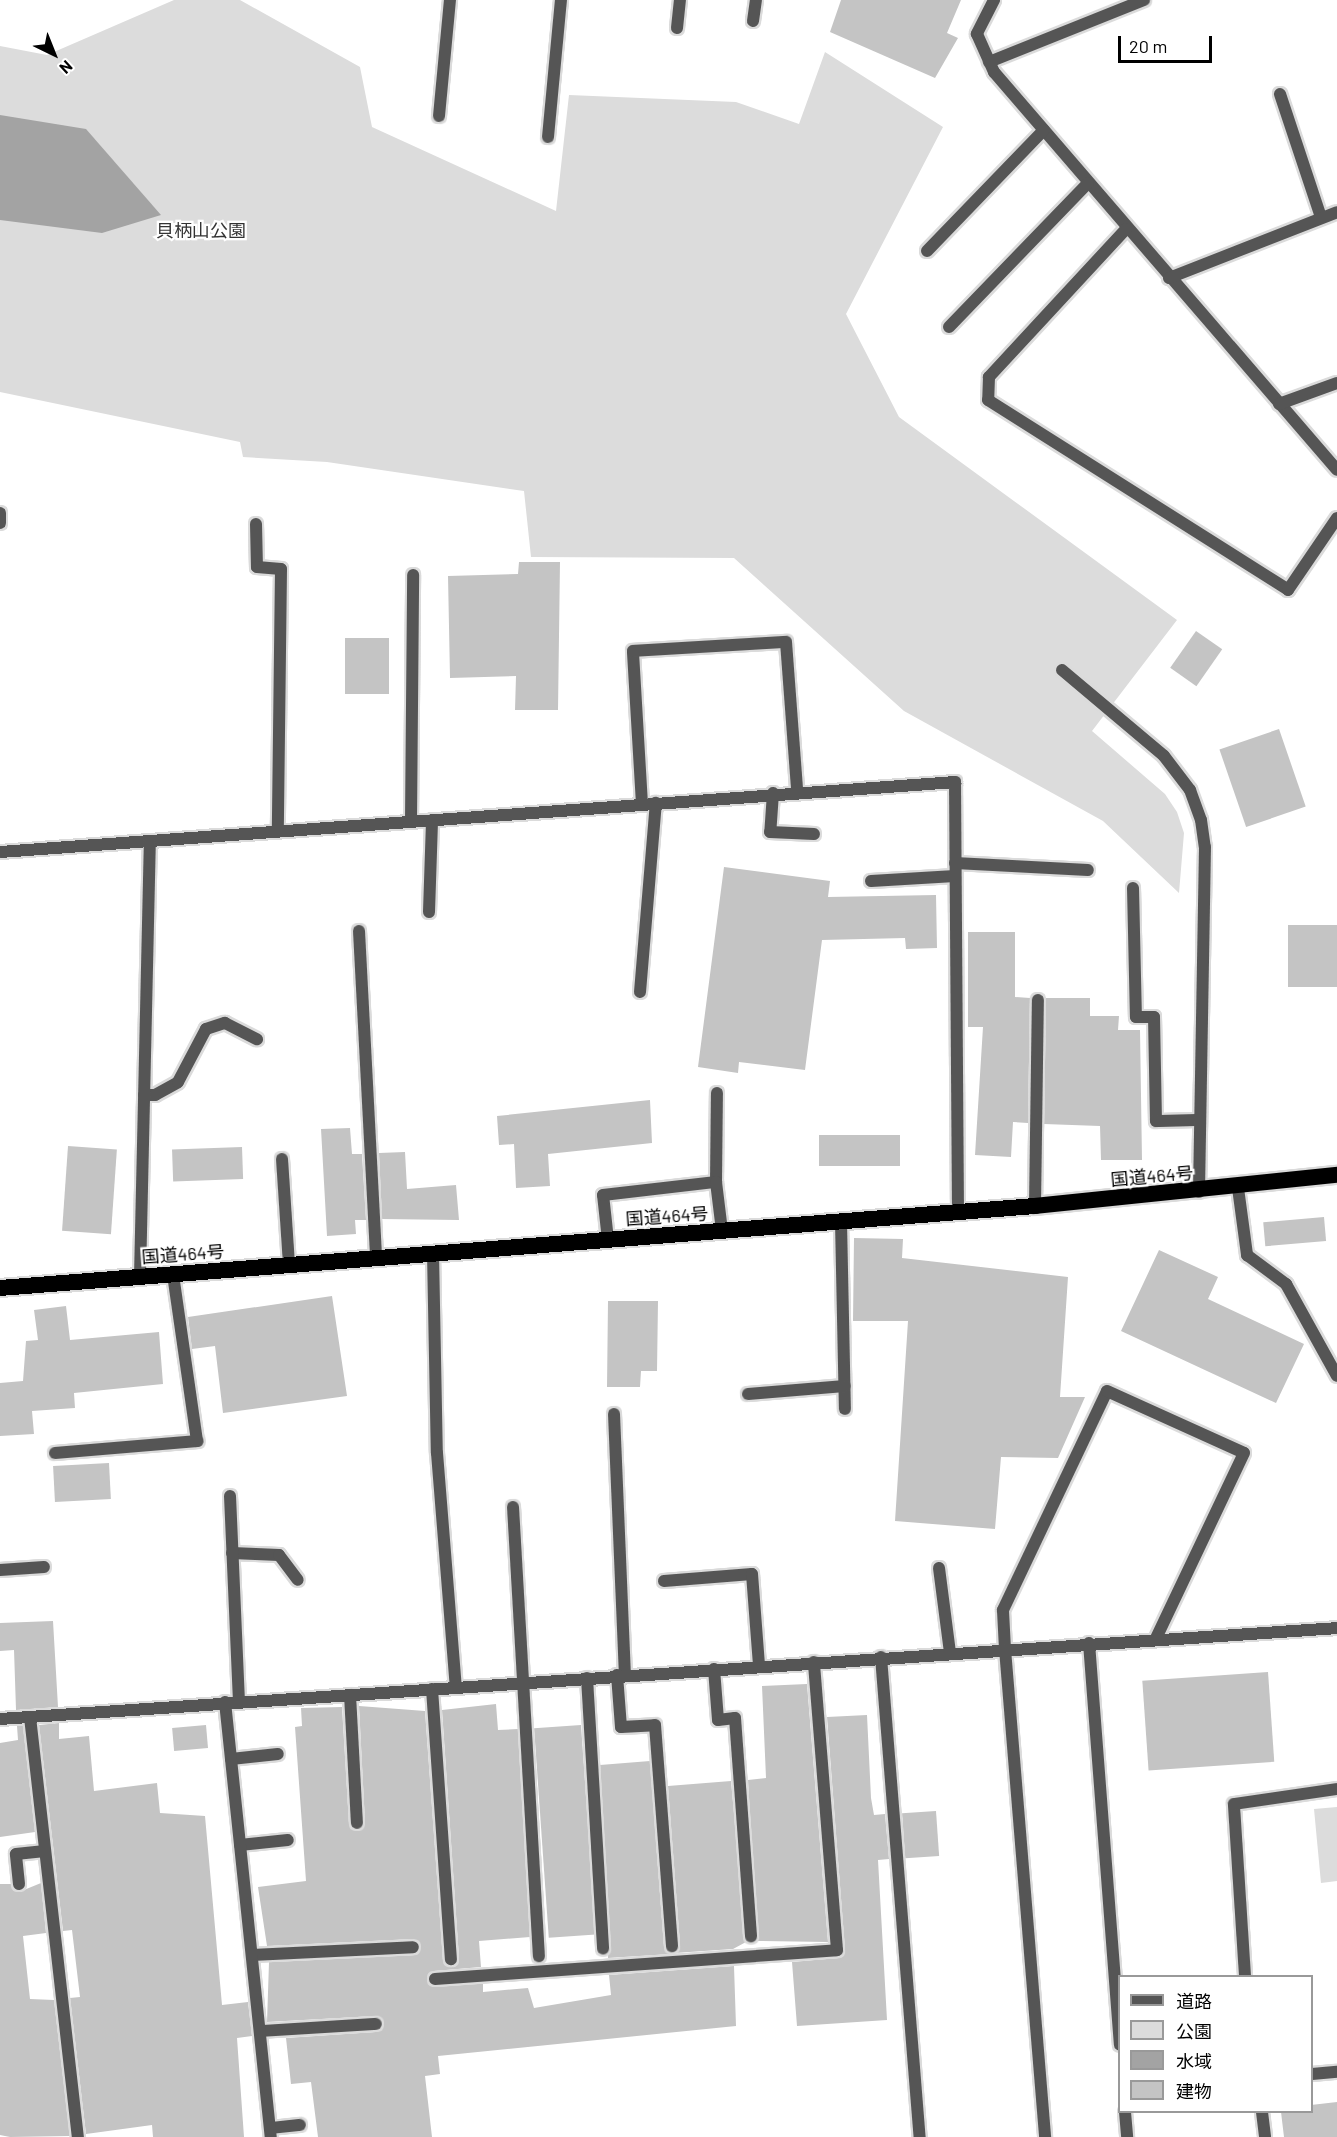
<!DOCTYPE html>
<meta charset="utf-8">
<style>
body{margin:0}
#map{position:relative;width:1337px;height:2137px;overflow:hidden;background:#fff;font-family:Barlow,"Noto Sans JP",sans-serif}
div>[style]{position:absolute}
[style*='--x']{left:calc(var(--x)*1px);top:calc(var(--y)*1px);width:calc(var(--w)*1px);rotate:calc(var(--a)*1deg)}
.green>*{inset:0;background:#dcdcdc}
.water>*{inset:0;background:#a3a3a3}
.building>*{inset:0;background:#c4c4c4;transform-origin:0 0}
.roads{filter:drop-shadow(2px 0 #dbdbdb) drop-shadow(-2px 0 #dbdbdb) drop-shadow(0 2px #dbdbdb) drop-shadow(0 -2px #dbdbdb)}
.service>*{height:12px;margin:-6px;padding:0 6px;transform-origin:6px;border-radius:6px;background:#555}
.minor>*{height:12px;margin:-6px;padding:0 6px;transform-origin:6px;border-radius:6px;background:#555}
.trunk>*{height:16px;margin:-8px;padding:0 8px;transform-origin:8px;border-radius:8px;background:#000}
span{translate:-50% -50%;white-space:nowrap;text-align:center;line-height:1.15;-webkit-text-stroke:4.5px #fff;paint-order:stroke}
.park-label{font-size:18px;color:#333}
.street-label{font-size:18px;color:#000}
.legend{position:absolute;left:1118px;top:1975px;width:195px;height:138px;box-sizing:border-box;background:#fff;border:2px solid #999;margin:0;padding:8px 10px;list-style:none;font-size:18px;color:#000}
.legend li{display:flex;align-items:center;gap:12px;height:30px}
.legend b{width:30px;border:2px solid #999}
.north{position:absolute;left:24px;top:24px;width:60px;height:60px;-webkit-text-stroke:4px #fff;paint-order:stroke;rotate:137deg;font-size:16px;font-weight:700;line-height:24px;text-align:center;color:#000}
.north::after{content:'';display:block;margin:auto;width:21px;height:27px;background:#000;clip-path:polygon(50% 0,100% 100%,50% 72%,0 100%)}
.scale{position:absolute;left:1118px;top:36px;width:94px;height:27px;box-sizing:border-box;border:3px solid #000;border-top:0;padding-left:8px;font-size:18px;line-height:21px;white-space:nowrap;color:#000;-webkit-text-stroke:4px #fff;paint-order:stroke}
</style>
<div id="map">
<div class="green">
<i style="clip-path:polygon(174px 0,240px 0,360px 67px,372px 127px,556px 211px,569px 95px,736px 102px,799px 124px,825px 52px,943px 127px,846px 314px,899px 417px,1177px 620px,1092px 731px,1165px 794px,1177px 812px,1184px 833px,1179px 893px,1103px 821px,904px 711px,734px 558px,531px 557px,524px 491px,327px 462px,243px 457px,240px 442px,0 392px,0 46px,47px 55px)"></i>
<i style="clip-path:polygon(1337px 1807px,1337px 1881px,1321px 1883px,1314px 1809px)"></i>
</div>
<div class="water">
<i style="clip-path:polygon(0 115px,86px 129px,161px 215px,102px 233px,0 220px)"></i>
</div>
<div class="building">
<i style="clip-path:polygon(841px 0,961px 0,947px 33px,958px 38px,935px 78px,830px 32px)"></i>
<i style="clip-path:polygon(519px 562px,560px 562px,558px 710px,515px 710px,516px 676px,450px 678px,448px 576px,518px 574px)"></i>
<i style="left:1196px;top:631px;width:32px;height:45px;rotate:35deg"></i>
<i style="left:345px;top:638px;width:44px;height:56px"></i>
<i style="left:1279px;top:729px;width:82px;height:63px;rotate:71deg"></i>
<i style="clip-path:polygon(724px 867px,830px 881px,828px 897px,936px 895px,937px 948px,906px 949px,905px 938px,822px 940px,805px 1070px,739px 1062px,738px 1073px,698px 1067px)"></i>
<i style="left:1337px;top:925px;width:62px;height:49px;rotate:90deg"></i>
<i style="clip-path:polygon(968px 932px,1015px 932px,1015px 997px,1030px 998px,1028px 1123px,1013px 1122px,1011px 1157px,975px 1155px,983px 1027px,968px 1027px)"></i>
<i style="clip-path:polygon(1046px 998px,1090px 998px,1090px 1016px,1119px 1016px,1118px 1030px,1140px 1030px,1142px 1160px,1101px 1160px,1100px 1126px,1044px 1124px)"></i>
<i style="clip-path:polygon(650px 1100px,652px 1143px,548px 1154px,550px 1186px,516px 1188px,514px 1144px,499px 1145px,497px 1116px)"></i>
<i style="clip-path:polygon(350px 1128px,352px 1154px,362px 1154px,366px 1220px,355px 1220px,356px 1234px,327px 1236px,321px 1129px)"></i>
<i style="left:900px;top:1135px;width:31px;height:81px;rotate:90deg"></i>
<i style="left:68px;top:1146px;width:49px;height:85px;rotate:4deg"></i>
<i style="left:242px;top:1147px;width:32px;height:70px;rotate:88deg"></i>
<i style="clip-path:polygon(405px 1152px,407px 1189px,456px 1185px,459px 1220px,382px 1219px,379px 1153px)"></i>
<i style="left:1324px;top:1217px;width:24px;height:61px;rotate:85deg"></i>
<i style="clip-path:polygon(854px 1238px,903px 1239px,902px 1258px,1068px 1277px,1060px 1397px,1085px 1397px,1058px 1458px,1001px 1457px,995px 1529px,895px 1521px,908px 1321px,853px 1321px)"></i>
<i style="clip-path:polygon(1159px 1250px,1218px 1277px,1208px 1299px,1304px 1344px,1276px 1403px,1121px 1331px)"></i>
<i style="clip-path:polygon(332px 1296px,347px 1396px,223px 1413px,215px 1346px,192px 1349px,188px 1317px)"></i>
<i style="clip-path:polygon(608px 1301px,658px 1301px,657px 1371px,641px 1371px,640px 1387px,607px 1387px)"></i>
<i style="clip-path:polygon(66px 1306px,70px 1340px,159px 1332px,163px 1384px,74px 1393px,75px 1408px,32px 1411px,34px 1434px,0 1436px,0 1383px,23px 1381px,26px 1341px,38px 1340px,34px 1310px)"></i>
<i style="left:109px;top:1463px;width:36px;height:56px;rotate:87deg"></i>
<i style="clip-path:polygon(53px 1621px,58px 1707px,16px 1710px,14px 1650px,0 1651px,0 1623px)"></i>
<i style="left:1268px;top:1672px;width:90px;height:126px;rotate:86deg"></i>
<i style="clip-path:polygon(807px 1684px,828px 1942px,757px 1941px,748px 1780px,766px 1778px,762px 1686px)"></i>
<i style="clip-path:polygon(496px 1704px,498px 1730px,518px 1729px,530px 1937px,479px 1941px,481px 1967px,434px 1971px,429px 1984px,483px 1984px,483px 1992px,528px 1988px,534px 2008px,611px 1995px,609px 1975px,734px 1966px,736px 2026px,438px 2056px,440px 2074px,425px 2076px,432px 2137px,318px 2137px,311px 2082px,291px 2084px,286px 2038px,376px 2032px,384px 2023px,375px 2016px,267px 2022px,269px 1962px,413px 1955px,421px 1946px,413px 1939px,267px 1946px,258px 1887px,306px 1881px,295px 1727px,302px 1726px,301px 1708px,342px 1707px,349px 1823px,357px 1831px,365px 1823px,359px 1706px,425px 1711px,443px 1960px,451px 1967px,459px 1958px,442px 1710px)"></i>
<i style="clip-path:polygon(867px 1715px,871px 1798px,874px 1815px,885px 1814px,889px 1859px,878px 1860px,887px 2020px,797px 2026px,792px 1962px,838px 1958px,845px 1950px,827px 1717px)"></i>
<i style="clip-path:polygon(59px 1723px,59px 1739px,89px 1736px,94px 1791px,157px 1783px,160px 1813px,205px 1816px,222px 2005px,248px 2002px,252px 2036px,237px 2038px,244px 2137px,153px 2137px,152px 2125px,86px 2134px,70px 1998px,80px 1997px,72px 1930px,63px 1931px,39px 1725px)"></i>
<i style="left:206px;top:1725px;width:23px;height:34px;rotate:85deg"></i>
<i style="left:581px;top:1725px;width:210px;height:47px;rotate:86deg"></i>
<i style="clip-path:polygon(17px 1726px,23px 1726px,35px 1832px,0 1837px,0 1743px,18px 1740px)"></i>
<i style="clip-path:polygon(650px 1761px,664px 1947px,670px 1954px,608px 1958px,600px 1765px)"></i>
<i style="clip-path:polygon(731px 1781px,746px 1942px,733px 1949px,675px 1953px,680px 1945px,668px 1786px)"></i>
<i style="left:936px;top:1811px;width:45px;height:34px;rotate:86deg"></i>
<i style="clip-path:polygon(41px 1883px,46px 1933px,23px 1936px,30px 1999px,54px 2000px,70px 2136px,10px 2137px,0 2135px,0 1884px,11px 1884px,19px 1892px)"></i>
<i style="clip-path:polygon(1337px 2102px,1337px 2137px,1284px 2137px,1281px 2112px,1311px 2112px,1311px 2105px)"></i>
</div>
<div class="roads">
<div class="service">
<i style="--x:256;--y:524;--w:43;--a:88.7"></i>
<i style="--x:257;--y:567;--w:24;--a:5"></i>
<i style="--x:281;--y:569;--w:262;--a:90.7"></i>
<i style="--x:773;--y:793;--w:39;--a:94"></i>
<i style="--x:770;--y:832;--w:44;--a:2.6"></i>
<i style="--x:411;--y:821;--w:246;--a:-89.5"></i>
<i style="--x:955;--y:863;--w:133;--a:3"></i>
<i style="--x:871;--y:881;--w:84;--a:-3.4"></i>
<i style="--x:1133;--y:888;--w:129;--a:88.7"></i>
<i style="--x:1136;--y:1017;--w:18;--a:0"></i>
<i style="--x:1154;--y:1017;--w:104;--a:88.9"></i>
<i style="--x:1156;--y:1121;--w:44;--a:-1.3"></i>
<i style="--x:429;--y:912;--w:92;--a:-88.1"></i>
<i style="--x:640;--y:992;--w:190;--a:-85.2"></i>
<i style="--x:144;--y:1095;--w:11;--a:0"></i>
<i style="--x:155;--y:1095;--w:26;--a:-29"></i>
<i style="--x:178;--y:1082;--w:60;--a:-62.2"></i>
<i style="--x:206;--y:1029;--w:20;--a:-18"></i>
<i style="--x:225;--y:1023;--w:36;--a:27"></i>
<i style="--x:282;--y:1159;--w:106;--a:86.2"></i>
<i style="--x:716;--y:1182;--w:89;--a:-89.4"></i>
<i style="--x:1238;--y:1188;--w:68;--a:82.3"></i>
<i style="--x:1247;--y:1255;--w:49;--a:36.6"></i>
<i style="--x:1286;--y:1284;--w:105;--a:61"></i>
<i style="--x:1035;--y:1206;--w:206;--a:-89.2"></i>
<i style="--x:841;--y:1222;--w:187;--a:88.8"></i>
<i style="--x:608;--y:1240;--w:45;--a:-96.3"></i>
<i style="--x:603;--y:1195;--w:114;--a:-6.6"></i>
<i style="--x:716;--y:1182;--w:49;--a:83"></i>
<i style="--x:433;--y:1253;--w:200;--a:88.9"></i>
<i style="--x:437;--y:1453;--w:235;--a:85.4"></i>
<i style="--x:748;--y:1394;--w:97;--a:-4.7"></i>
<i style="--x:614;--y:1414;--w:261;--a:87.6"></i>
<i style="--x:55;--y:1453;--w:143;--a:-4.8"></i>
<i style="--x:197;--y:1441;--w:169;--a:-98.2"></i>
<i style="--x:513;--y:1507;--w:450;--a:86.7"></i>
<i style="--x:232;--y:1553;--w:47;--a:2.4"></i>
<i style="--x:279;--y:1555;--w:31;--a:53"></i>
<i style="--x:939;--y:1568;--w:86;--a:82.6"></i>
<i style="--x:0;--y:1570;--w:44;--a:-3.9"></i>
<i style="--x:664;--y:1581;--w:88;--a:-4.5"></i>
<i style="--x:752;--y:1574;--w:92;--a:85.6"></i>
<i style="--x:1005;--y:1649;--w:39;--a:-93"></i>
<i style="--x:1003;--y:1610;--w:242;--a:-64.6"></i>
<i style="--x:1107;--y:1391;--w:150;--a:24.3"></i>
<i style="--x:1244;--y:1453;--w:205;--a:115.4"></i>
<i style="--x:714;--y:1669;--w:51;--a:85.5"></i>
<i style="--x:718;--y:1720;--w:17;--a:-7"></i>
<i style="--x:735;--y:1718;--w:219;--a:85.8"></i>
<i style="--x:617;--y:1675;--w:52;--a:85.6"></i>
<i style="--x:621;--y:1727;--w:34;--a:-3"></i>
<i style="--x:655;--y:1725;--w:222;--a:85.6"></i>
<i style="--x:587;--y:1678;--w:271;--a:86.6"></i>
<i style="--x:432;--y:1689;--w:271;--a:86"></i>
<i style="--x:350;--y:1695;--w:128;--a:86.9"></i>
<i style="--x:231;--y:1759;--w:47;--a:-6.1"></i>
<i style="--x:240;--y:1845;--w:48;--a:-5.9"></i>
<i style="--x:19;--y:1884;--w:30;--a:-96"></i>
<i style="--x:16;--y:1854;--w:29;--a:-6"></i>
<i style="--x:252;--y:1955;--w:161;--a:-2.8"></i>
<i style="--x:435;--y:1979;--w:403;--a:-4.1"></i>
<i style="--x:837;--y:1950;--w:289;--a:-94.6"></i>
<i style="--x:261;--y:2031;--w:115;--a:-3.5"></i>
<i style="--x:1262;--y:2112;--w:25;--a:83"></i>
<i style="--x:271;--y:2128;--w:29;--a:-6"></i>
</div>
<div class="minor">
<i style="--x:994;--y:0;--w:38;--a:117"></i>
<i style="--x:977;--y:34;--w:42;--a:65.9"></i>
<i style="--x:994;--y:72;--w:525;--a:49.24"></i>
<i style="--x:753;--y:21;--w:21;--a:-82"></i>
<i style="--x:677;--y:28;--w:28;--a:-84"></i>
<i style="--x:989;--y:62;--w:167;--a:-21.8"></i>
<i style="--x:1280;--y:94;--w:130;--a:71.6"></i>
<i style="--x:439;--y:116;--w:117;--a:-84.6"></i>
<i style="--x:548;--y:137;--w:138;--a:-84.6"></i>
<i style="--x:1126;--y:229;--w:202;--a:132.8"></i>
<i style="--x:989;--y:377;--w:23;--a:92"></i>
<i style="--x:988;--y:400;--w:355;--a:32.3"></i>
<i style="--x:1288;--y:590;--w:87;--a:-55.8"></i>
<i style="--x:927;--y:251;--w:168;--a:-46"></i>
<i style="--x:1169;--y:278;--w:180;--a:-21.4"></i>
<i style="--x:949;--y:327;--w:200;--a:-46"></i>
<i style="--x:1279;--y:404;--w:62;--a:-19.9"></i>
<i style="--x:0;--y:523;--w:10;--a:-90"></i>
<i style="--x:1062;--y:670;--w:133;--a:40.1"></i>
<i style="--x:1164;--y:756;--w:43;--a:52.6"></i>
<i style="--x:1190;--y:790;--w:32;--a:70"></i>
<i style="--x:1201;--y:820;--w:27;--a:82"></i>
<i style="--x:1205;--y:847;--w:345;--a:91"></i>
<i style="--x:642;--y:804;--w:153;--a:-93.4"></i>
<i style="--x:633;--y:651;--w:153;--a:-3.4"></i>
<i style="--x:786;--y:642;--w:148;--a:85.7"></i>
<i style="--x:0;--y:852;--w:958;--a:-4.19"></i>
<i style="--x:955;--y:782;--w:430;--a:89.6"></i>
<i style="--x:359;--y:931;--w:328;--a:87"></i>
<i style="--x:140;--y:1276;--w:432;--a:-88.7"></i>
<i style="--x:230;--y:1496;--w:205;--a:87.5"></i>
<i style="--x:1089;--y:1643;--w:403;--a:85.6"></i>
<i style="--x:1005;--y:1649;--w:490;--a:85.3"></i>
<i style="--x:881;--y:1657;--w:482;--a:85.4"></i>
<i style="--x:225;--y:1702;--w:437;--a:84"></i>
<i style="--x:30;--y:1717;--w:423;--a:83.5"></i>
<i style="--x:0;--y:1719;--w:1340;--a:-3.89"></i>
<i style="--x:1245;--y:1976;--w:172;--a:-93.7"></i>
<i style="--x:1234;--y:1804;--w:104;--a:-8.3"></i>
<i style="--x:1312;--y:2074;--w:25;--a:-5"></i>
<i style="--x:1125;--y:2112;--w:25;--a:85"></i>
</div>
<div class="trunk">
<i style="--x:0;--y:1288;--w:1038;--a:-4.53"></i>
<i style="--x:1035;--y:1206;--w:304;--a:-5.9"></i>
</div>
</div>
<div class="park-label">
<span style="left:201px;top:230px">貝柄山公園</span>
</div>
<div class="street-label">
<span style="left:1152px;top:1176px;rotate:-5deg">国道464号</span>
<span style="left:667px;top:1216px;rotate:-4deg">国道464号</span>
<span style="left:183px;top:1254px;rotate:-4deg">国道464号</span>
</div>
<ul class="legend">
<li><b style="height:8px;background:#555"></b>道路</li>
<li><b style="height:16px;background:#dcdcdc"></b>公園</li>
<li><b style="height:16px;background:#a3a3a3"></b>水域</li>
<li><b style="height:16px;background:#c4c4c4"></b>建物</li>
</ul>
<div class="north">N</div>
<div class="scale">20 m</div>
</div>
